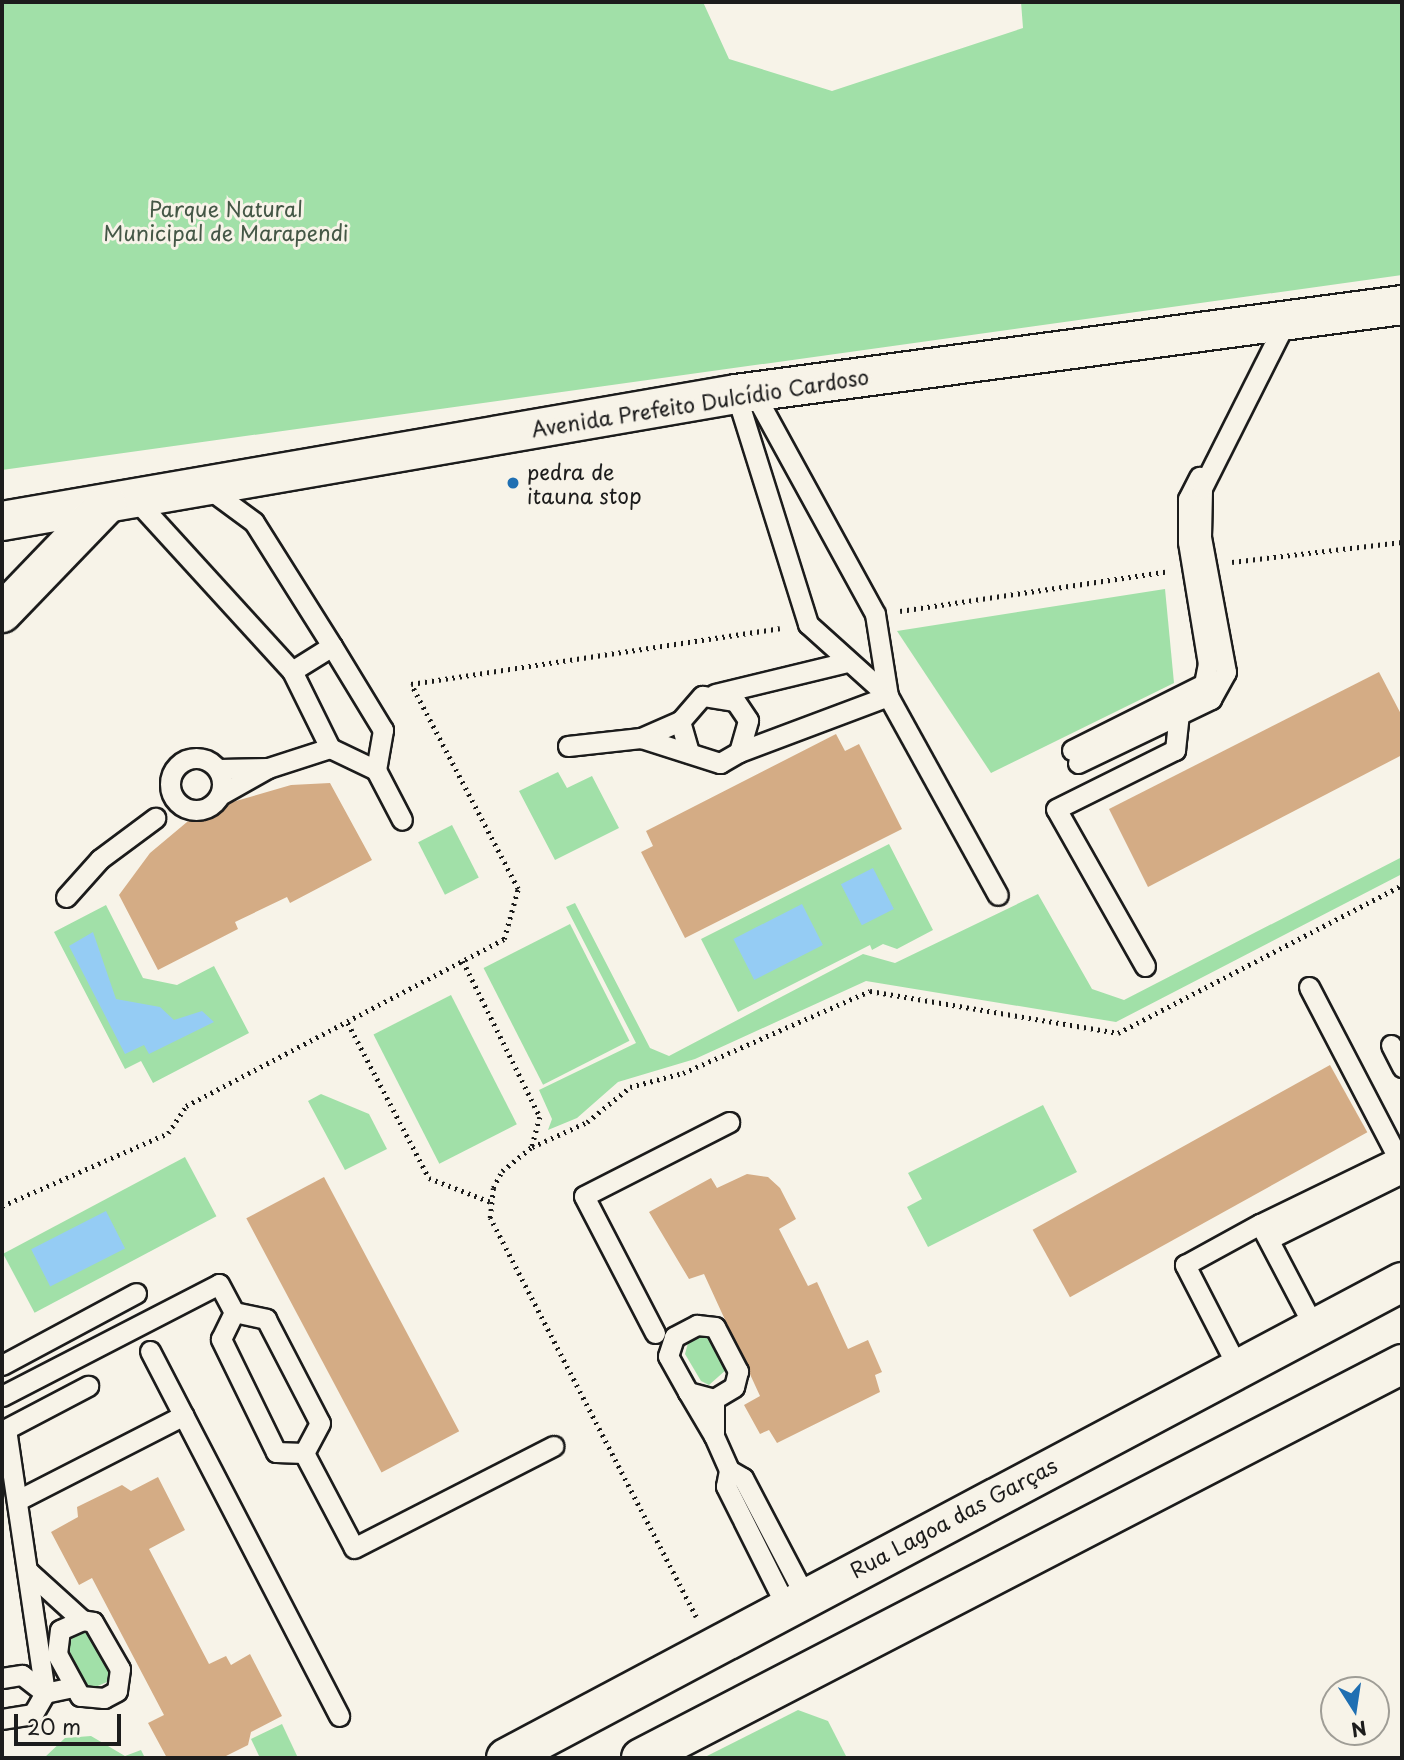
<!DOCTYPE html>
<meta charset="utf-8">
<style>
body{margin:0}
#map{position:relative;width:1404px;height:1760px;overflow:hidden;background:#f7f3e8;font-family:"Playpen Sans",sans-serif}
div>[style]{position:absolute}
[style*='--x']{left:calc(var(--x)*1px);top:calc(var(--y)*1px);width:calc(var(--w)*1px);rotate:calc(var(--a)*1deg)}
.green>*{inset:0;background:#a1e0a8;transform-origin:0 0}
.water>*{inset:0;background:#95ccf4;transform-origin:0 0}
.building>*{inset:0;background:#d4ac85;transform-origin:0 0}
.path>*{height:4.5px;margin-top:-2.25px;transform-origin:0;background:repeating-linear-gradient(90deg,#1c1c1c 0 2px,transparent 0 7px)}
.roads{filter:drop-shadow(2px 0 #1c1c1c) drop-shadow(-2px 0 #1c1c1c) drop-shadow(0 2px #1c1c1c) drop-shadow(0 -2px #1c1c1c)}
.service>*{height:19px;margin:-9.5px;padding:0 9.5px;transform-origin:9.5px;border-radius:9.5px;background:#f7f3e8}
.service>.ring{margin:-9.5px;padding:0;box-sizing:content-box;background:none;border:19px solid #f7f3e8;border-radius:50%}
.minor>*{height:38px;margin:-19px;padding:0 19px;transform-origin:19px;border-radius:19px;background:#f7f3e8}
.dots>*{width:19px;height:19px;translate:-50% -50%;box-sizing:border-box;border:4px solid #f7f3e8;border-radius:50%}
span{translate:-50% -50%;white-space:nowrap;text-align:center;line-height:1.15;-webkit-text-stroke:6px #f7f3e8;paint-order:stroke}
.park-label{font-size:21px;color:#445746}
.street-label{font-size:21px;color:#1c1c1c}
.poi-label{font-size:21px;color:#1c1c1c}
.left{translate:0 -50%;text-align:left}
.frame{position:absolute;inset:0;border:4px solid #1c1c1c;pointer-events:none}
.north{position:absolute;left:1320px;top:1676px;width:70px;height:70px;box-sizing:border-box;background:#f7f3e8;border:2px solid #9f9d96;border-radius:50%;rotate:168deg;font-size:19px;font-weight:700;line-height:28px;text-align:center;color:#1c1c1c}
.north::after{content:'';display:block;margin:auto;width:24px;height:32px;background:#1f6fb2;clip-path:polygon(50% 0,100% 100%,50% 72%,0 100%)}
.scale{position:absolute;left:14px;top:1714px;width:107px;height:32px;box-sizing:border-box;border:4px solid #1c1c1c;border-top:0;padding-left:9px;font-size:21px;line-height:24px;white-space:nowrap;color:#1c1c1c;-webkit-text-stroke:5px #f7f3e8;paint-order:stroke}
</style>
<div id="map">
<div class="green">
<i style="clip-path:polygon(2px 2px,703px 2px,729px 59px,832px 91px,1023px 28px,1021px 2px,1402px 2px,1402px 275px,2px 470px)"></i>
<i style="clip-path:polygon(1165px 589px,1174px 683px,991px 773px,897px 631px)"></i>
<i style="clip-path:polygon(558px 772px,567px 788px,592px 776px,619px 828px,555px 860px,519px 791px)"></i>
<i style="left:452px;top:825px;width:59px;height:38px;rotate:63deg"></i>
<i style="clip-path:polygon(889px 844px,933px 930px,897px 949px,883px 944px,872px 950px,870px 945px,738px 1012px,701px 939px)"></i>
<i style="clip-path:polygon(1402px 857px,1402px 874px,1116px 1022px,866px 981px,695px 1059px,618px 1082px,577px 1118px,548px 1130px,552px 1119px,539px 1090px,636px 1043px,566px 907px,575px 903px,650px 1048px,669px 1056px,863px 954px,895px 963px,1038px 894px,1092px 989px,1124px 1000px)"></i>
<i style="clip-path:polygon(106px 905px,143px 978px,177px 985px,214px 966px,249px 1033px,153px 1083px,141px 1061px,125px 1069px,54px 932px)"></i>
<i style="left:570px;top:924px;width:131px;height:97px;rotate:63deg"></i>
<i style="left:451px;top:995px;width:145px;height:87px;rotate:63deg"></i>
<i style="clip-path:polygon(321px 1094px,369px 1114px,387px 1149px,345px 1170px,308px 1101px)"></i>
<i style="clip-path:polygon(1043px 1105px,1077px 1172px,928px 1247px,907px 1207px,922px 1199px,908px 1173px)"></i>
<i style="left:185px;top:1157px;width:67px;height:206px;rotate:62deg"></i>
<i style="clip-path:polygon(703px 1335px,711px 1336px,727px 1369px,709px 1385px,701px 1381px,685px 1354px,688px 1343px)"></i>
<i style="clip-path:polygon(91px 1632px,112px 1669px,107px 1682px,93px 1688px,84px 1685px,68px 1647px,74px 1634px)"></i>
<i style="clip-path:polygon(798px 1710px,828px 1721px,847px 1758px,703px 1758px)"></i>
<i style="clip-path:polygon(282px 1724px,298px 1758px,260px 1758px,251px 1739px)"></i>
<i style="clip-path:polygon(91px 1736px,125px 1756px,141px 1750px,145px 1758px,44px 1758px,65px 1738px)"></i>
</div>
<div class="water">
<i style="left:873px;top:868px;width:46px;height:36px;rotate:63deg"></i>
<i style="left:802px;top:904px;width:46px;height:77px;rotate:63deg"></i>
<i style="clip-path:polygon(93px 932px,116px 999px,160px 1007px,174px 1020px,202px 1011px,214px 1022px,149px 1054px,144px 1045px,125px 1054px,69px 946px)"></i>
<i style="left:106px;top:1211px;width:42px;height:84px;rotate:63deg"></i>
</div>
<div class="building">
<i style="clip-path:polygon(1379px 672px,1402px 716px,1402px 755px,1148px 887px,1109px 809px)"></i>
<i style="clip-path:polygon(836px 734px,845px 751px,859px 744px,902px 829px,685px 938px,641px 852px,653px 846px,646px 831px)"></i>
<i style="clip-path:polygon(330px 783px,372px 860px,290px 903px,287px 897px,235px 922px,238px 929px,158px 970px,119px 895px,150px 853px,187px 822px,215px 807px,291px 785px)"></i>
<i style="left:1330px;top:1065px;width:77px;height:340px;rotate:61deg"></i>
<i style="clip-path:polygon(747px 1174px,768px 1177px,780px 1188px,796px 1219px,779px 1229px,808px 1286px,817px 1282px,848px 1349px,868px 1340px,882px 1372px,875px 1375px,880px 1392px,777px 1443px,769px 1430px,760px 1434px,744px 1405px,760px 1396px,704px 1274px,689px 1279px,649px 1212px,711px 1178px,717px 1188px)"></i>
<i style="left:324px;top:1177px;width:288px;height:88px;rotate:62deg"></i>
<i style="clip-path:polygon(158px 1477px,185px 1530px,149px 1549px,209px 1664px,226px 1656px,231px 1665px,250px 1654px,282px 1716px,251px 1732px,248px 1745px,222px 1758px,167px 1758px,148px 1723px,164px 1715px,92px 1578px,79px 1585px,51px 1532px,78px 1517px,77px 1507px,122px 1485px,131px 1491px)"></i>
</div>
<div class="path">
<i style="--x:1232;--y:562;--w:171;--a:-6.7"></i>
<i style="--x:900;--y:611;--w:268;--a:-8.4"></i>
<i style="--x:463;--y:961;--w:174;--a:63.7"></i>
<i style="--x:540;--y:1117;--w:30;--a:105"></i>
<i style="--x:348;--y:1023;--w:175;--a:62.4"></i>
<i style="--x:429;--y:1178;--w:66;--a:21.2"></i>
<i style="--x:2;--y:1206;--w:181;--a:-23.7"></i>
<i style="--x:168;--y:1133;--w:32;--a:-56"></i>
<i style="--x:186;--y:1106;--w:359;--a:-27.7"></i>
<i style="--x:504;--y:939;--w:52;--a:-74.4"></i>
<i style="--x:518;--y:889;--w:231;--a:-117.6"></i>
<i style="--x:411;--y:684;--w:373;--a:-8.6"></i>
<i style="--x:696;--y:1617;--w:449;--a:-117.3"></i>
<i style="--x:490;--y:1218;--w:30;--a:-84"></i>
<i style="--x:493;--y:1188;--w:19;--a:-62"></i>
<i style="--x:502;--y:1171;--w:38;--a:-39"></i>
<i style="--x:532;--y:1147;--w:60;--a:-24.4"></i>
<i style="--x:587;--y:1122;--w:55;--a:-39.1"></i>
<i style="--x:630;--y:1087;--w:55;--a:-14.8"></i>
<i style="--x:683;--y:1073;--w:204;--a:-23.7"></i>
<i style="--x:870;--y:991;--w:252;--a:9.6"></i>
<i style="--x:1118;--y:1033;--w:320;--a:-27.5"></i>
</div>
<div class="roads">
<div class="service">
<i style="--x:753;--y:391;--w:254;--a:61.3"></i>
<i style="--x:875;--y:614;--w:83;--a:81"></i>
<i style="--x:888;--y:696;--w:227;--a:61.1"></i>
<i style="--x:736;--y:394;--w:241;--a:72.6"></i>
<i style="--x:808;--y:624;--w:108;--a:42"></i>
<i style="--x:134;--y:498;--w:234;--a:47.6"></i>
<i style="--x:292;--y:671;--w:86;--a:63.7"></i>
<i style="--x:330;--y:748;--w:51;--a:25.6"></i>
<i style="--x:376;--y:770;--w:41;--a:-80.1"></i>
<i style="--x:383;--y:730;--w:98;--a:-121.3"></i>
<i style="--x:332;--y:646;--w:146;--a:-122.2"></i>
<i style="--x:254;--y:522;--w:61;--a:-143.7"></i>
<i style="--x:292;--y:671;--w:47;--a:-32"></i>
<i style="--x:715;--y:694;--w:136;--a:-13.6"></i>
<i style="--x:680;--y:721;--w:43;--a:156.4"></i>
<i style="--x:641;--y:738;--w:83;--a:17.6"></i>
<i style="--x:720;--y:763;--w:22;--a:-30"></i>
<i style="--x:739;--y:752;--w:33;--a:-74"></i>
<i style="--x:748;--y:720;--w:23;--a:-124"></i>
<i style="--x:735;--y:701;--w:33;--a:-171"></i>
<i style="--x:702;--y:696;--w:33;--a:131"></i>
<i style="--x:680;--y:721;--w:33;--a:74"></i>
<i style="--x:568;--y:746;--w:73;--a:-6.3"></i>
<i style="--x:1072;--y:750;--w:148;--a:-26.6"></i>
<i style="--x:1204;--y:684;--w:20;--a:-79"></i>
<i style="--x:1208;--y:664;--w:124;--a:-99.3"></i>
<i style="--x:1188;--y:542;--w:43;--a:-90"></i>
<i style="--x:1188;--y:499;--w:25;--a:-63"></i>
<i style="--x:739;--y:752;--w:159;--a:-20.6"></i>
<i class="ring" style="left:170px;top:758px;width:33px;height:33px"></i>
<i style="--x:1078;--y:763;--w:148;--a:-25.7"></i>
<i style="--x:1211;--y:699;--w:31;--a:-61"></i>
<i style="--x:1226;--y:672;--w:137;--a:-100.5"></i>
<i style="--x:1201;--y:537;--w:49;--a:-88.8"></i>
<i style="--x:1202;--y:488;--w:189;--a:-63.3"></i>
<i style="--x:268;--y:768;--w:65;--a:-17.9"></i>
<i style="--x:219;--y:769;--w:49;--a:-1.2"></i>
<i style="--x:268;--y:768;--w:53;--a:150.5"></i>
<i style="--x:376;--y:770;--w:56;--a:62.5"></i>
<i style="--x:66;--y:897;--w:51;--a:-48.2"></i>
<i style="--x:100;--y:859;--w:69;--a:-36.7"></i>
<i style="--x:1145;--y:966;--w:180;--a:-119.5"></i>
<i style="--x:1056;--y:809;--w:133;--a:-26.4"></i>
<i style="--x:1175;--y:750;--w:46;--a:-83.8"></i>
<i style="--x:1309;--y:987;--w:202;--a:62.5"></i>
<i style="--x:1391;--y:1045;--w:25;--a:63"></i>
<i style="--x:1260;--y:1224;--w:158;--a:-25.9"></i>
<i style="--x:1269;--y:1239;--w:148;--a:-26.4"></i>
<i style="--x:234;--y:1312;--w:33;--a:12"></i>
<i style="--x:266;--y:1319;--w:117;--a:62.6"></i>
<i style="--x:320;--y:1423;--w:34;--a:118"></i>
<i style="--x:304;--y:1453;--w:28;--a:-178"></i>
<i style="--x:276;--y:1452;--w:126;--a:-116"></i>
<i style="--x:221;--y:1339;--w:30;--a:-64"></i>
<i style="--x:697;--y:1325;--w:18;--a:6"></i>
<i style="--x:715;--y:1327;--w:50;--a:62.4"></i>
<i style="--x:738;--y:1371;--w:16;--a:104"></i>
<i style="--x:734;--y:1387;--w:23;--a:149"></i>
<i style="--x:714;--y:1399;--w:27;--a:-165"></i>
<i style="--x:688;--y:1392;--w:41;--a:-119.1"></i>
<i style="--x:668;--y:1356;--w:20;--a:-72"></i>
<i style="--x:674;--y:1337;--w:26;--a:-28"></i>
<i style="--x:655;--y:1333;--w:154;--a:-117.4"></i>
<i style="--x:584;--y:1196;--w:163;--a:-27"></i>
<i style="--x:150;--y:1351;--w:411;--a:62.6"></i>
<i style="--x:2;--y:1365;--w:152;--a:-28.2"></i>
<i style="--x:1237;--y:1366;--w:114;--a:-117.2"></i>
<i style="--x:1185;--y:1265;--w:85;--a:-28.7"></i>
<i style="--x:1260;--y:1224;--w:116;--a:62.3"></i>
<i style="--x:688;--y:1392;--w:51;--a:59.4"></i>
<i style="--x:714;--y:1436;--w:37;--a:-90"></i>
<i style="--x:2;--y:1396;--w:244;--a:-27.3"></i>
<i style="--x:219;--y:1284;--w:32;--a:62"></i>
<i style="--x:714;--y:1436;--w:37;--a:66"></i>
<i style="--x:304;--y:1453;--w:107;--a:62.2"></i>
<i style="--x:354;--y:1548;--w:224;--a:-27.1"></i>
<i style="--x:18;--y:1500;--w:186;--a:-27.1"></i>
<i style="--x:30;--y:1577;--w:5;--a:-101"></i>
<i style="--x:29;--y:1572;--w:72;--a:42.2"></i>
<i style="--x:786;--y:1606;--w:134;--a:-116.6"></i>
<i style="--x:726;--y:1486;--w:16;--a:-79"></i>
<i style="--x:729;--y:1470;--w:16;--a:30"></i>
<i style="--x:743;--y:1478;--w:133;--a:62.3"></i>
<i style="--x:82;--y:1620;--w:11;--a:10"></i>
<i style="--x:93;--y:1622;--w:54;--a:60.1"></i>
<i style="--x:120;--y:1669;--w:22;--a:98"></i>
<i style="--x:117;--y:1691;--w:15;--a:152"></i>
<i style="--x:104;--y:1698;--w:24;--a:-175"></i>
<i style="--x:80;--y:1696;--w:48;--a:-118.7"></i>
<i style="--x:57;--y:1654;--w:24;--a:-83"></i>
<i style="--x:60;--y:1630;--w:24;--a:-24"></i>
<i style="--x:2;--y:1678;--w:20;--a:-9"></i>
<i style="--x:22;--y:1675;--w:29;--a:38"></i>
<i style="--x:45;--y:1693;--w:24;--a:120"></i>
<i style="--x:33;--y:1714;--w:31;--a:171"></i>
<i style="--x:73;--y:1687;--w:29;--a:168"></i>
<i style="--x:45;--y:1693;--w:267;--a:-98.4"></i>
<i style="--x:6;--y:1429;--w:93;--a:-27.7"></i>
</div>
<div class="minor">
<i style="--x:2;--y:521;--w:745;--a:-9.82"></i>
<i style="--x:736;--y:394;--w:672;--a:-7.61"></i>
<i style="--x:2;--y:613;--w:151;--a:-46.1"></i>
<i style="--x:506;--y:1758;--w:1015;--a:-27.98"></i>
<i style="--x:641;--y:1758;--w:857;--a:-27.37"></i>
</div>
</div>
<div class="dots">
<i style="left:513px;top:483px;background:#1f6fb2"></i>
</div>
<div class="park-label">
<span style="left:226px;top:220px">Parque Natural<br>Municipal de Marapendi</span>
</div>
<div class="street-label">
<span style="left:700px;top:402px;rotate:-9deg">Avenida Prefeito Dulcídio Cardoso</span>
<span style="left:953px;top:1517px;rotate:-28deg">Rua Lagoa das Garças</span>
</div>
<div class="poi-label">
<span class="left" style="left:527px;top:483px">pedra de<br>itauna stop</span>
</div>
<div class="frame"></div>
<div class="north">N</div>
<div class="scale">20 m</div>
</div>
